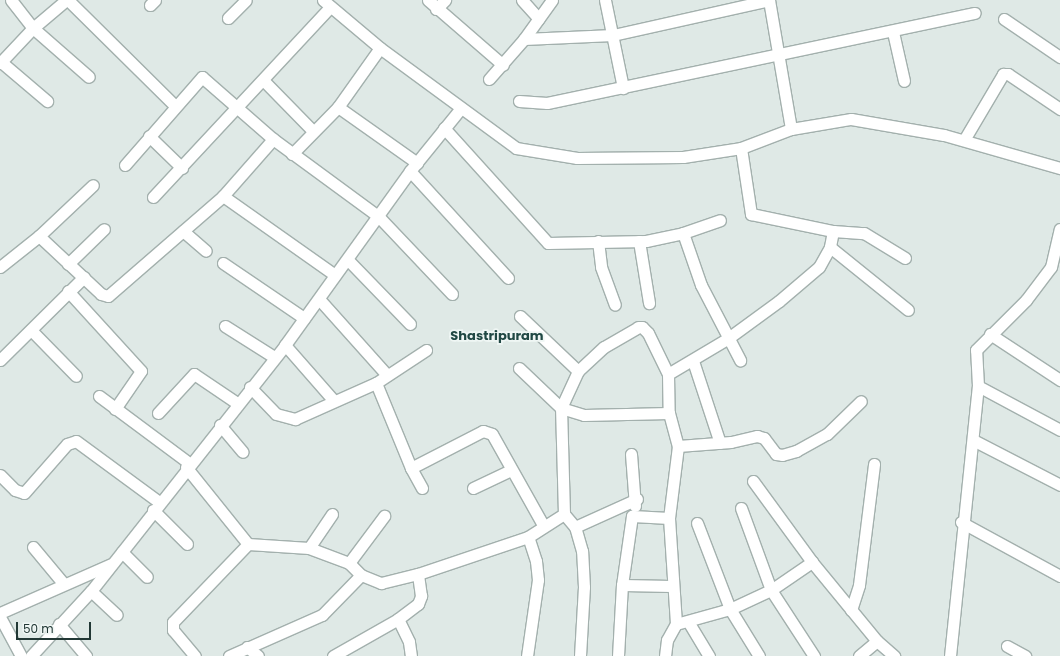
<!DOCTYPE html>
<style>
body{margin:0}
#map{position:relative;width:1060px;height:656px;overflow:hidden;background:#dfe9e6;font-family:Poppins,sans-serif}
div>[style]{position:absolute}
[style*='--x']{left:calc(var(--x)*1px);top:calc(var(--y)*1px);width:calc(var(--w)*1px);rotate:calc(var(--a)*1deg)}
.roads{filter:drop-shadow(1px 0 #a3b0ad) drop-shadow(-1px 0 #a3b0ad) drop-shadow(0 1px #a3b0ad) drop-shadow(0 -1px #a3b0ad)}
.minor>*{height:11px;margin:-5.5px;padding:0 5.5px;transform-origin:5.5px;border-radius:5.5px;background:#fff}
span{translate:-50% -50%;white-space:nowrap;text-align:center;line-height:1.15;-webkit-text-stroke:3.5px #eff6f4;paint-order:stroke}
.neighbourhood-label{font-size:13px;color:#204844;font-weight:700}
.scale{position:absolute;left:16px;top:622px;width:75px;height:18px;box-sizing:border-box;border:2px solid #223835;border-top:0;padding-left:5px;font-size:12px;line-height:14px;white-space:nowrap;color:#223835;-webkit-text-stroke:3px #eff6f4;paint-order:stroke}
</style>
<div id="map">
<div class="roads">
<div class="minor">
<i style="--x:11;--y:0;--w:36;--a:52"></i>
<i style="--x:33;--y:28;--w:74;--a:41.2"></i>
<i style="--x:68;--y:0;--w:151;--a:44.7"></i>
<i style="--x:323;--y:0;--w:75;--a:40.1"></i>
<i style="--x:380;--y:48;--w:169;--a:36.3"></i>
<i style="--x:516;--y:148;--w:62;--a:9.3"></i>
<i style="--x:577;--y:158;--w:106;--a:-0.5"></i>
<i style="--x:683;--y:157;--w:59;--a:-8.8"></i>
<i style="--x:741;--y:148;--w:53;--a:-20.8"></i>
<i style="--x:791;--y:129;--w:61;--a:-9.5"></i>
<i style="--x:851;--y:119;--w:94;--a:9.8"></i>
<i style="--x:944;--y:135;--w:121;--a:15.9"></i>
<i style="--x:428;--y:0;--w:99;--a:40.9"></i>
<i style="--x:522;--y:0;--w:25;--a:48"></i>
<i style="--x:605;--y:0;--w:90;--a:78.4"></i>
<i style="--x:769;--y:0;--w:131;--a:80.3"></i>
<i style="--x:150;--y:5;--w:7;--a:-45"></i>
<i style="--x:436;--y:9;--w:13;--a:-45"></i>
<i style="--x:228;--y:18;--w:25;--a:-45"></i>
<i style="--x:1004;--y:19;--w:68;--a:34.2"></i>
<i style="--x:893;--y:32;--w:50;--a:77.3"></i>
<i style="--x:524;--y:39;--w:89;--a:-2.6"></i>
<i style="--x:613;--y:35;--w:160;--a:-12.6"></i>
<i style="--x:0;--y:61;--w:62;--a:40.4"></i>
<i style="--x:0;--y:63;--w:48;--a:-46.7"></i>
<i style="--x:33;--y:28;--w:43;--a:-40.3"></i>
<i style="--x:489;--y:79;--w:53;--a:-48.8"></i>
<i style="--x:524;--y:39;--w:48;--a:-54.3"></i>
<i style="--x:263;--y:80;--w:71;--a:45.6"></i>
<i style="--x:519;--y:101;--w:28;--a:4"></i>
<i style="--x:547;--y:103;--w:437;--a:-11.9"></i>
<i style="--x:338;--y:107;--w:97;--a:35.3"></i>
<i style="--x:444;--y:128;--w:155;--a:47.9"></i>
<i style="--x:548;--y:243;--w:98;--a:-1.2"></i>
<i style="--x:646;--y:241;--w:38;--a:-12"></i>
<i style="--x:683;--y:233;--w:39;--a:-19"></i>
<i style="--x:149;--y:136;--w:46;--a:44.1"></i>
<i style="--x:964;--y:140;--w:77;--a:-59.4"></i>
<i style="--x:1003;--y:74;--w:5;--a:0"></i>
<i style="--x:1008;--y:74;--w:63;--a:33.9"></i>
<i style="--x:741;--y:148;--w:67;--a:81.4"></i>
<i style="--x:751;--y:214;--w:84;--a:11.7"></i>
<i style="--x:833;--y:231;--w:31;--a:4"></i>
<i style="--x:864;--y:233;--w:48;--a:31.4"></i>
<i style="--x:292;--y:154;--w:66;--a:-45.6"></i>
<i style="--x:338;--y:107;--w:72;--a:-54.6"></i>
<i style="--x:125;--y:165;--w:117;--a:-48.8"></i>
<i style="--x:202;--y:77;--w:94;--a:41.1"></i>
<i style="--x:273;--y:139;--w:132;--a:36.3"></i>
<i style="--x:379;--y:217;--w:106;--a:46.5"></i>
<i style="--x:410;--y:171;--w:145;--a:47.5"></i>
<i style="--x:223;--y:196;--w:137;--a:35.2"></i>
<i style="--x:153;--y:197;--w:260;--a:-47"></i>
<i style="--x:183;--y:231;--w:30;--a:41"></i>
<i style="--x:833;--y:231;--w:16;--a:101"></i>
<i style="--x:830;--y:247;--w:100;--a:38.9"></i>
<i style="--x:683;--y:233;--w:55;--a:70.9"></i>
<i style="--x:701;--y:285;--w:85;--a:62.5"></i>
<i style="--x:39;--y:236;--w:74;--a:-43.4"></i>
<i style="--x:598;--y:241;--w:26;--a:83"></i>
<i style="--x:601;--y:267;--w:40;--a:69.8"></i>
<i style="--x:639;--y:241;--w:63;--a:80.8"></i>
<i style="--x:348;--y:260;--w:89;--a:45.9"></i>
<i style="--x:223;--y:263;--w:98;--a:34.2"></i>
<i style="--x:68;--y:264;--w:50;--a:-44.2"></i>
<i style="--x:0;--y:267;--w:50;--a:-38.5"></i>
<i style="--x:39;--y:236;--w:85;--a:43.1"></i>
<i style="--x:101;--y:294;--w:7;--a:16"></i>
<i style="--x:108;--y:296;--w:152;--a:-41"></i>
<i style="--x:223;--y:196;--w:76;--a:-48.7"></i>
<i style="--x:68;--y:291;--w:108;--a:47.6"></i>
<i style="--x:141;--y:371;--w:46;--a:124.4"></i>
<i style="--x:319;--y:299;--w:102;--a:48.2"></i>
<i style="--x:520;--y:316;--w:80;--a:43.5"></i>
<i style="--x:225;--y:326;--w:58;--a:32.3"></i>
<i style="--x:31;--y:330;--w:64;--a:45.6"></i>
<i style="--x:990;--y:334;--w:84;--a:33.3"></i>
<i style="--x:285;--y:345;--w:74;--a:48.8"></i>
<i style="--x:0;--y:360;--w:118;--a:-44.7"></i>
<i style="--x:693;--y:361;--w:86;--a:71.8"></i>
<i style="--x:519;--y:368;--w:58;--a:43.6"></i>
<i style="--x:561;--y:408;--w:24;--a:17"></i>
<i style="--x:584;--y:415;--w:85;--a:-1.3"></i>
<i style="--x:668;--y:374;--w:69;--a:-30.7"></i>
<i style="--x:727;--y:339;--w:64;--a:-36.2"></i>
<i style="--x:779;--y:301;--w:52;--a:-40.4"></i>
<i style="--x:819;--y:267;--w:23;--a:-61"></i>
<i style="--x:376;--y:383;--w:92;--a:67.6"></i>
<i style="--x:978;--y:386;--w:93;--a:28.2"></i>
<i style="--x:250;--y:387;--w:37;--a:46"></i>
<i style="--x:276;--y:414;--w:20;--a:15"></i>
<i style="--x:295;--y:419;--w:89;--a:-24"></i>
<i style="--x:376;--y:383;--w:60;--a:-33.4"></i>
<i style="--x:99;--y:396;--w:112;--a:36.7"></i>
<i style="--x:158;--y:413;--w:53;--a:-47.3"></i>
<i style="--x:194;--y:374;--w:52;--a:34"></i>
<i style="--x:220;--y:425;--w:35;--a:50"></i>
<i style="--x:973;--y:440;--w:98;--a:27.3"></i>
<i style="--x:678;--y:446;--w:53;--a:-4.3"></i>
<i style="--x:731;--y:442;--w:27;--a:-13"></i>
<i style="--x:757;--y:436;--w:7;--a:16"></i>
<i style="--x:764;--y:438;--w:20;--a:53"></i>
<i style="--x:776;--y:454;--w:6;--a:9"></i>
<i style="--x:782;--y:455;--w:15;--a:-16"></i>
<i style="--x:796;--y:451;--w:35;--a:-29"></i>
<i style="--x:827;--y:434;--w:47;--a:-44.1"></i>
<i style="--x:631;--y:454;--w:52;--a:85.6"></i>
<i style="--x:186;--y:467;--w:99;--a:51.2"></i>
<i style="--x:248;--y:544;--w:108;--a:133.9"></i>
<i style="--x:173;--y:622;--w:8;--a:90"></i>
<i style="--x:173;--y:630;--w:34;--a:50"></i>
<i style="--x:0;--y:475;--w:21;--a:45"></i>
<i style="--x:15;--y:490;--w:9;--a:18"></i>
<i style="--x:24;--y:493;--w:65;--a:-48.7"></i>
<i style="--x:67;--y:444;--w:9;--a:-18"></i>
<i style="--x:76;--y:441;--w:103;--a:36.3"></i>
<i style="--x:753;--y:481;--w:100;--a:53.9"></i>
<i style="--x:812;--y:562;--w:102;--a:50.6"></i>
<i style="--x:877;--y:641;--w:23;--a:41"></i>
<i style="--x:422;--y:488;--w:23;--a:-119"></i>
<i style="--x:411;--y:468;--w:81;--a:-27.2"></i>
<i style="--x:483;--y:431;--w:9;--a:18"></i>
<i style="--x:492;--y:434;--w:104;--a:60.7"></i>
<i style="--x:473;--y:488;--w:42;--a:-25.3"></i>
<i style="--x:741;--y:508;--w:87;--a:69.9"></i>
<i style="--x:771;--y:590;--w:79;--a:56.9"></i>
<i style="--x:153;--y:510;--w:48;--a:45"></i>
<i style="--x:961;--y:522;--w:113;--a:28.6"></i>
<i style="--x:697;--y:523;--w:92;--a:69"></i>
<i style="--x:730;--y:609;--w:55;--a:58.3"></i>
<i style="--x:575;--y:527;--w:68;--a:-24.3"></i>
<i style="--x:248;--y:544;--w:61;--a:3.8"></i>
<i style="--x:309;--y:548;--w:43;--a:20.6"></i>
<i style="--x:349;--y:563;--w:17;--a:45"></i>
<i style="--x:361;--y:575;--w:22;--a:22"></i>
<i style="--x:381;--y:583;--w:38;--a:-14"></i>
<i style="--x:418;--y:574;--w:116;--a:-18.6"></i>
<i style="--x:528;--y:537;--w:43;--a:-32.6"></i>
<i style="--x:33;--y:547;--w:47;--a:50.2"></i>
<i style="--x:309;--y:548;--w:41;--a:-55.9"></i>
<i style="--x:122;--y:552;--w:35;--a:45"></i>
<i style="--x:349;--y:563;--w:59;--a:-53.3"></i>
<i style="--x:622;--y:585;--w:49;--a:1.2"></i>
<i style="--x:91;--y:591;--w:35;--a:43"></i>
<i style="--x:851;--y:610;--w:26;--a:-72"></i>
<i style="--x:859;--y:585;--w:122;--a:-82.9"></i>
<i style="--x:0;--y:613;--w:121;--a:-23.8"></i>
<i style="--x:0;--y:617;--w:44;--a:61.7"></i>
<i style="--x:398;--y:619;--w:25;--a:64"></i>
<i style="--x:409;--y:642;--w:14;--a:82"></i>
<i style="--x:689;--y:623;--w:39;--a:59"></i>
<i style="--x:59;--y:624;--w:42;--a:49.8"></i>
<i style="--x:1007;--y:646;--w:21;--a:29"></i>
<i style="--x:247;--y:647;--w:14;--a:39"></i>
<i style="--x:31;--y:656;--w:88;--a:-47.3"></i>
<i style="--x:91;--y:591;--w:313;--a:-51.7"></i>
<i style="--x:285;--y:345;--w:214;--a:-54.3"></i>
<i style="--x:410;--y:171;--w:81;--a:-51"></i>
<i style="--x:229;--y:656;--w:102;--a:-23.8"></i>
<i style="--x:322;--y:615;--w:56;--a:-45.7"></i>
<i style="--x:333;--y:656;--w:75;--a:-29.6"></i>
<i style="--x:398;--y:619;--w:25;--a:-37"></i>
<i style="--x:418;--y:604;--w:9;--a:-69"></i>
<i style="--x:421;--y:596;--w:22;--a:-98"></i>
<i style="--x:527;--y:656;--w:77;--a:-81.8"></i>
<i style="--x:538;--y:580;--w:19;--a:-96"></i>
<i style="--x:536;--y:561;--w:25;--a:-108"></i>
<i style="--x:580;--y:656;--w:69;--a:-86.7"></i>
<i style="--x:584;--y:587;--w:36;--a:-93"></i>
<i style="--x:582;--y:551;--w:25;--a:-106"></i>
<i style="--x:575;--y:527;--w:17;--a:-130"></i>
<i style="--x:564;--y:514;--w:106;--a:-91.6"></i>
<i style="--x:561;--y:408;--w:41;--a:-65.3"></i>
<i style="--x:578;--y:371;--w:35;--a:-43"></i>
<i style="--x:604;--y:347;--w:39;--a:-30"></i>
<i style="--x:638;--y:327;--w:4;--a:0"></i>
<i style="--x:642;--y:327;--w:8;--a:45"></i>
<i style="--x:648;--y:333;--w:46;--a:64"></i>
<i style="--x:668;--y:374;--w:39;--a:89"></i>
<i style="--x:669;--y:413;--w:34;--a:75"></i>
<i style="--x:678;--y:446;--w:73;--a:97.1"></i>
<i style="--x:669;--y:518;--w:106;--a:86.2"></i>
<i style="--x:618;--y:656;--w:71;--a:-86.8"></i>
<i style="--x:622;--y:585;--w:70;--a:-81.8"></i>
<i style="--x:632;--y:516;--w:37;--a:3"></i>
<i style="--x:665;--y:656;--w:16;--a:-83"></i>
<i style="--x:667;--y:640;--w:18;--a:-61"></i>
<i style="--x:676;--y:624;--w:56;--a:-15.5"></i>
<i style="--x:730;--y:609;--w:45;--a:-24.9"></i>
<i style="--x:771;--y:590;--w:50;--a:-34.3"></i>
<i style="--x:859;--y:656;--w:23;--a:-40"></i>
<i style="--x:950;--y:656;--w:271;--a:-84.1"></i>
<i style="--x:978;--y:386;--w:36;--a:-93"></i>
<i style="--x:976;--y:350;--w:71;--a:-45"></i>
<i style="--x:1026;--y:300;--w:41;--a:-52.9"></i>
<i style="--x:1051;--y:267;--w:39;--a:-77"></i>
</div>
</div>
<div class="neighbourhood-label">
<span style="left:497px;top:336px">Shastripuram</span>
</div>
<div class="scale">50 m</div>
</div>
